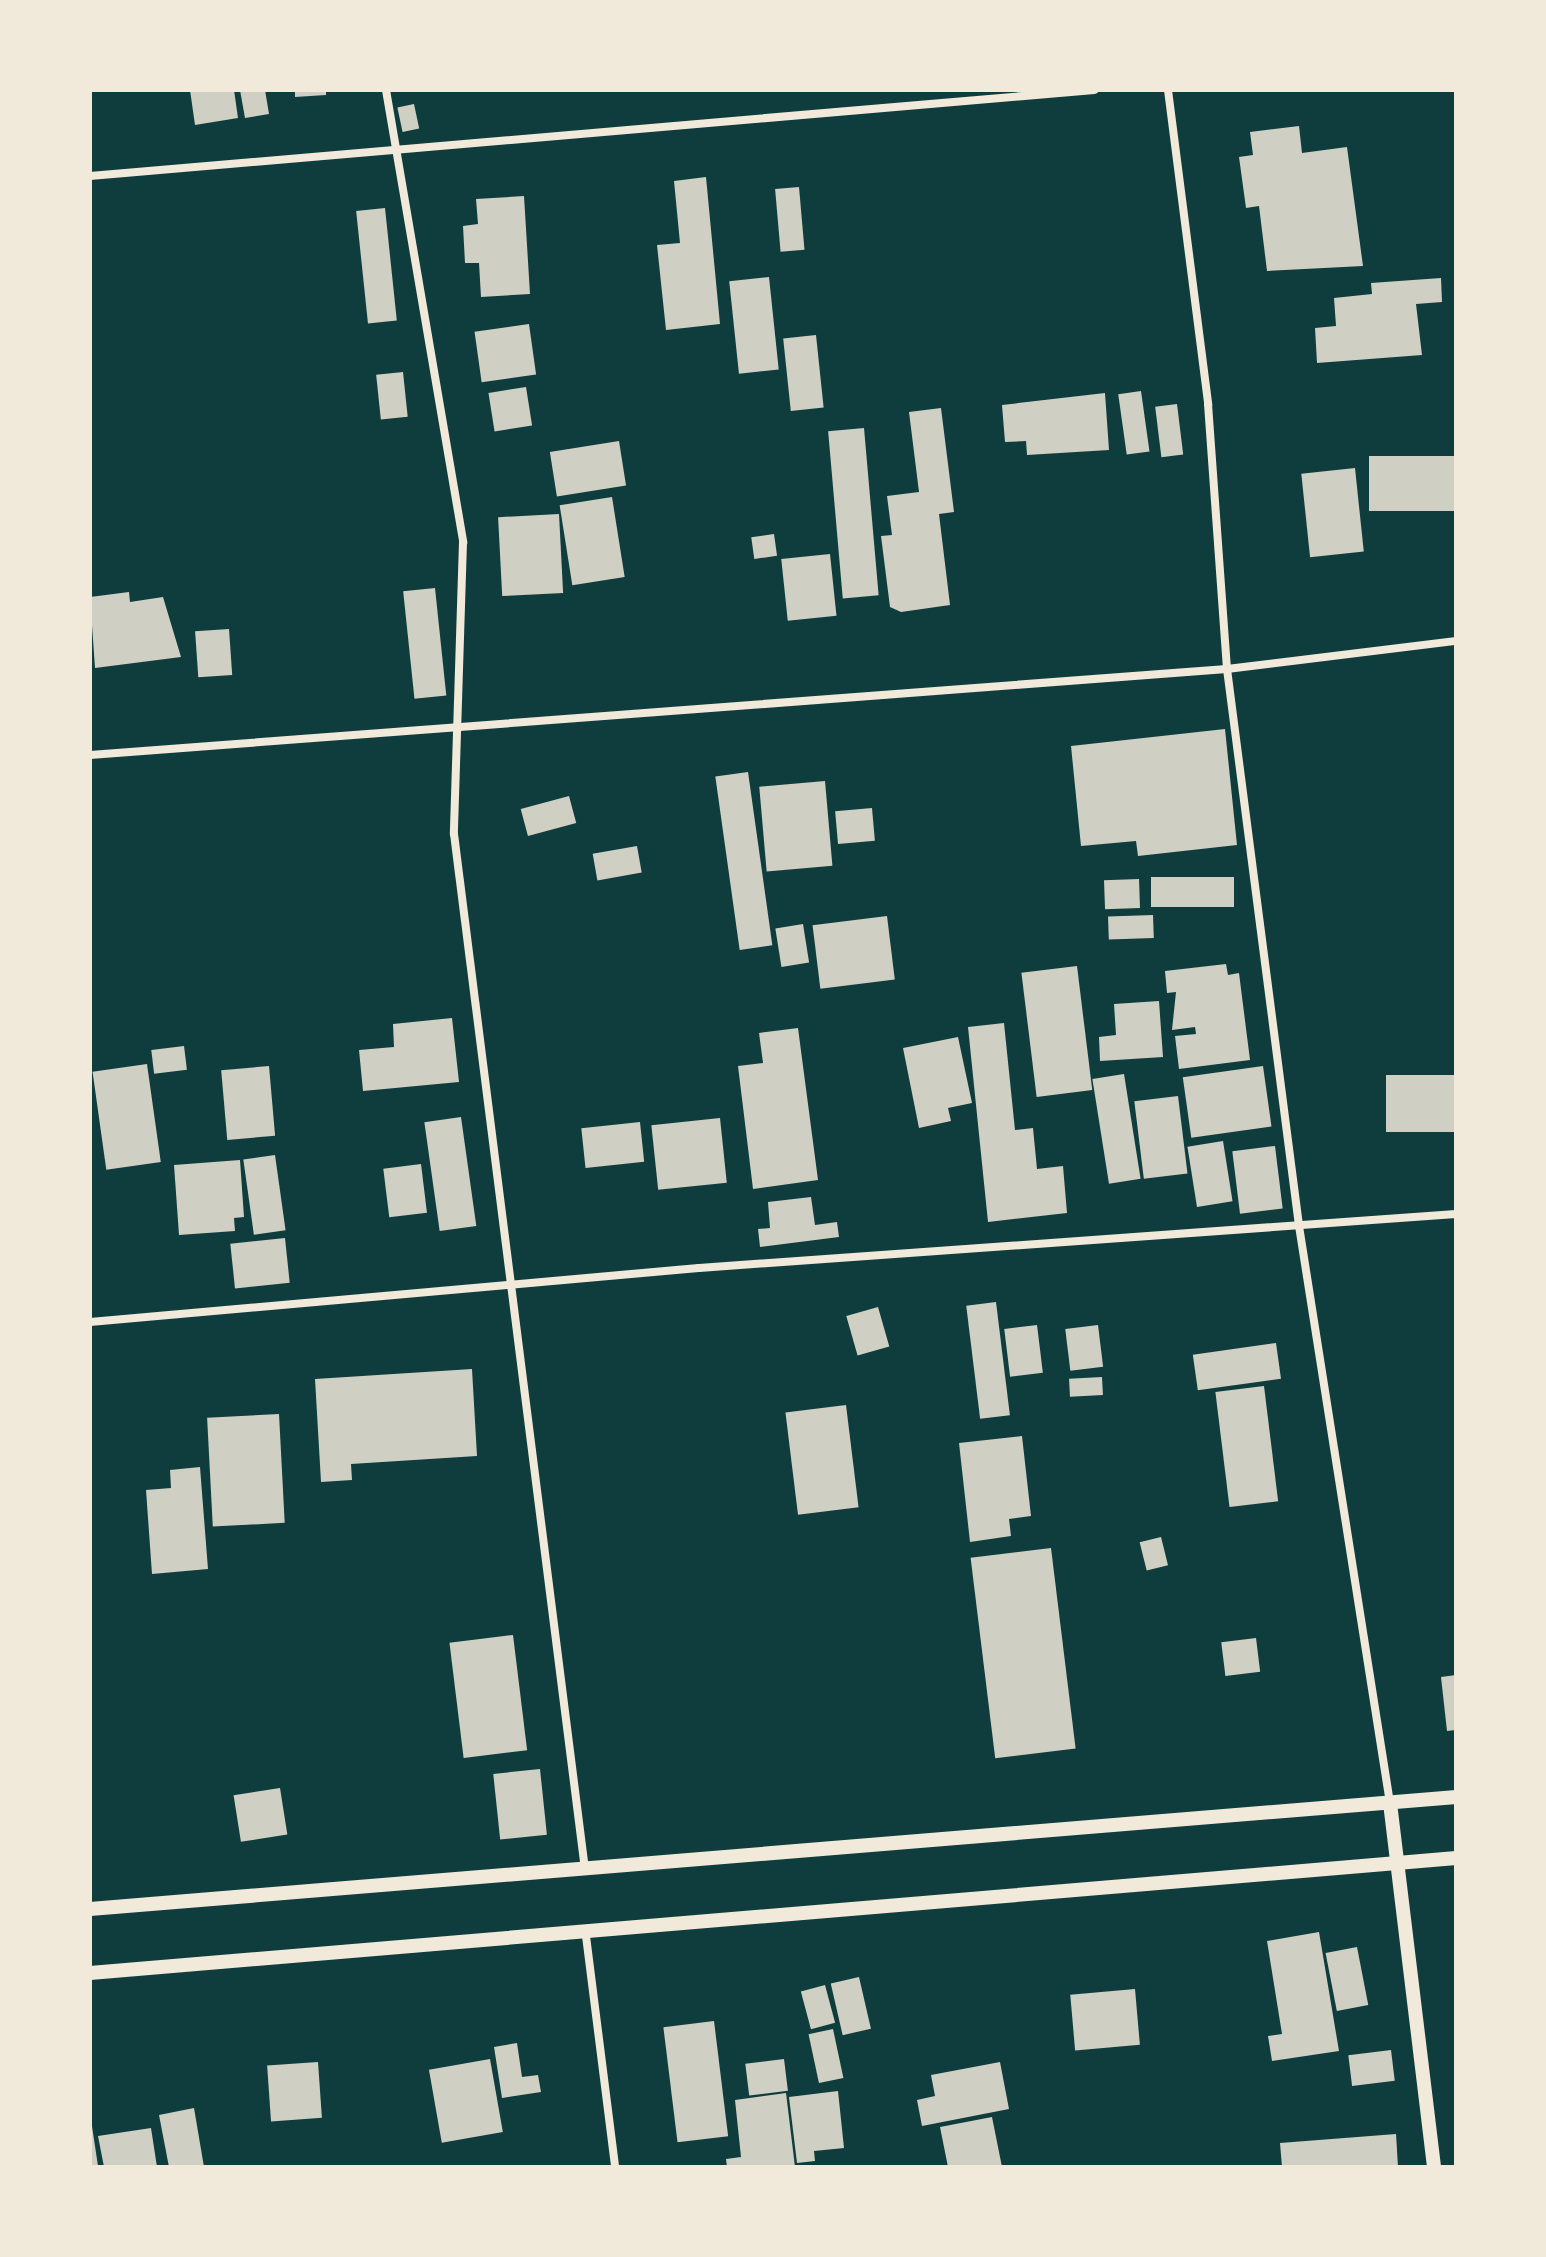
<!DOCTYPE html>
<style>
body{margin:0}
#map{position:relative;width:1546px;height:2257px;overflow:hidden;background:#0f3d3e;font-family:"PT Serif",serif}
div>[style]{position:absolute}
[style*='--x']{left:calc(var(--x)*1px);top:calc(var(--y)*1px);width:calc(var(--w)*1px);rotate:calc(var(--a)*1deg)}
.building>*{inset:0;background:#cfcfc3;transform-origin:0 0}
.minor>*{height:8px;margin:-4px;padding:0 4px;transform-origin:4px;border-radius:4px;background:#f1e9da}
.tertiary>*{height:14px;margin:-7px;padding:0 7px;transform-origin:7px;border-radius:7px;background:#f1e9da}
span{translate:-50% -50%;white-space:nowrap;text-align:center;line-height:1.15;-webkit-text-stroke:6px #f1e9da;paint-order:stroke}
.frame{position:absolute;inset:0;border:92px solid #f1e9da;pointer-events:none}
</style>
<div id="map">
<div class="building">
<i style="clip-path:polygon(190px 90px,234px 90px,238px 118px,195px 125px)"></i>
<i style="clip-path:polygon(240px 90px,265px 90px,269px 114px,245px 118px)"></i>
<i style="clip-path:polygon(295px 90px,326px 90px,326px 95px,295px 97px)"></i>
<i style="left:414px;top:104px;width:25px;height:17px;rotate:78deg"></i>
<i style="clip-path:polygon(1299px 126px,1302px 153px,1347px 147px,1363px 266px,1267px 271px,1259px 206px,1246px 208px,1239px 157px,1253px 155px,1250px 132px)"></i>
<i style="clip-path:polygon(706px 177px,720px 324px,666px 330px,657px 245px,680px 243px,674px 181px)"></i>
<i style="left:799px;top:187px;width:63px;height:24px;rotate:85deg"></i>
<i style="clip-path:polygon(524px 196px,530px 294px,481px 297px,479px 263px,465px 263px,463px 226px,478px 224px,476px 199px)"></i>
<i style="left:385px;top:208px;width:113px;height:29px;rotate:84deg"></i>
<i style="left:769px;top:277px;width:93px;height:40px;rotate:84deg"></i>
<i style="clip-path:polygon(1441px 278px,1442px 302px,1416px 304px,1422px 355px,1317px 363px,1315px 328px,1336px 326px,1334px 298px,1372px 294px,1371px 283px)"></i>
<i style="left:529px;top:324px;width:51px;height:55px;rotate:82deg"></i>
<i style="left:816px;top:335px;width:73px;height:33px;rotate:84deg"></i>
<i style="left:403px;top:372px;width:45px;height:27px;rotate:84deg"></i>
<i style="left:526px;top:387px;width:39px;height:38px;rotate:81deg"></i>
<i style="left:1141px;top:391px;width:61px;height:23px;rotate:82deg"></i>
<i style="clip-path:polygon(1105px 393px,1109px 450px,1027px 455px,1026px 441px,1005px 442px,1002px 405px)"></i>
<i style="left:1177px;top:404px;width:51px;height:22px;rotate:83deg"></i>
<i style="clip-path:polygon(941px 408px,954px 512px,939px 514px,950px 605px,901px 612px,890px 607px,881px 536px,892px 535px,887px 496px,919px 492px,909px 412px)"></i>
<i style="left:864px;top:428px;width:168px;height:36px;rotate:85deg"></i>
<i style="left:619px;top:441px;width:45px;height:70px;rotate:81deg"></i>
<i style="left:1456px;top:456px;width:55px;height:87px;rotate:90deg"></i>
<i style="left:1355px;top:468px;width:84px;height:54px;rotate:84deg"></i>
<i style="left:612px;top:497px;width:81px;height:53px;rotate:81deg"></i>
<i style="left:559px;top:514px;width:79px;height:61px;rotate:87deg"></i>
<i style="left:774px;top:534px;width:22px;height:23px;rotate:82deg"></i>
<i style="left:830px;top:554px;width:62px;height:49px;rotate:84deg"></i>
<i style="left:435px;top:588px;width:108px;height:32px;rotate:84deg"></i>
<i style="clip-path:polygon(129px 592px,130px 602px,163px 597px,181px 657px,95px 668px,90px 597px)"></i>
<i style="left:229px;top:629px;width:46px;height:34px;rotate:86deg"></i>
<i style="clip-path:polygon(1225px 729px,1237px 845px,1138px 856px,1136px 841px,1081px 846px,1071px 746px)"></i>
<i style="left:748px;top:772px;width:175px;height:33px;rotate:82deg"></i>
<i style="left:825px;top:781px;width:85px;height:66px;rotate:85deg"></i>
<i style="left:569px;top:796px;width:28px;height:50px;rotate:75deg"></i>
<i style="left:872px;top:808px;width:33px;height:37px;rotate:85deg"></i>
<i style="left:637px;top:846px;width:27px;height:45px;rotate:80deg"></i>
<i style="left:1234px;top:877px;width:30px;height:83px;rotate:90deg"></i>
<i style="left:1139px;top:879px;width:29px;height:35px;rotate:88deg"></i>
<i style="left:1153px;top:915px;width:23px;height:45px;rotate:88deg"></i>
<i style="left:887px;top:916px;width:64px;height:75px;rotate:83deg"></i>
<i style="left:803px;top:924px;width:39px;height:28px;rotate:81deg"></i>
<i style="clip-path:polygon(1226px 964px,1228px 975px,1239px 973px,1250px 1060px,1179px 1069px,1175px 1036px,1196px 1034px,1195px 1027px,1172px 1030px,1176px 992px,1167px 993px,1165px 971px)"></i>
<i style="left:1077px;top:966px;width:125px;height:56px;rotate:83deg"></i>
<i style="clip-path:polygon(1159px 1001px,1163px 1057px,1100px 1061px,1099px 1037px,1116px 1035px,1114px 1004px)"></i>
<i style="clip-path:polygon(452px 1018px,459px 1082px,363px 1091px,359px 1050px,394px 1047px,393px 1024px)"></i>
<i style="clip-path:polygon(1004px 1023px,1015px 1130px,1033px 1128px,1037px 1169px,1063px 1166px,1067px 1213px,988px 1222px,968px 1027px)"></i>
<i style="clip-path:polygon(798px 1028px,818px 1180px,753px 1189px,738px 1066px,763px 1063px,759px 1033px)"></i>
<i style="clip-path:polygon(958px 1037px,972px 1103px,948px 1108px,951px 1121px,919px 1128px,903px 1048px)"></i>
<i style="left:184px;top:1046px;width:24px;height:33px;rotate:83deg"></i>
<i style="left:147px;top:1064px;width:99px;height:55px;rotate:82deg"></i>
<i style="left:269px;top:1066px;width:70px;height:48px;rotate:85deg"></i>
<i style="left:1263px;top:1066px;width:61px;height:81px;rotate:82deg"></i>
<i style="left:1124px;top:1074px;width:106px;height:32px;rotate:81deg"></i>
<i style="left:1456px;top:1075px;width:57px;height:70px;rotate:90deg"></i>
<i style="left:1178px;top:1096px;width:78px;height:44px;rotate:83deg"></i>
<i style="left:461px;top:1117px;width:110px;height:37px;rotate:82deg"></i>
<i style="left:720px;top:1118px;width:65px;height:69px;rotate:84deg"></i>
<i style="left:640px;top:1122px;width:40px;height:59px;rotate:84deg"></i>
<i style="left:1223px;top:1141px;width:61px;height:36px;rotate:81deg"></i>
<i style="left:1275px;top:1146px;width:63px;height:43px;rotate:83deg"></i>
<i style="left:275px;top:1155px;width:76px;height:32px;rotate:82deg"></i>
<i style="clip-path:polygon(240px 1160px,244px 1217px,234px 1218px,235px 1231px,179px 1235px,174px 1165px)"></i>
<i style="left:421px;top:1164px;width:49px;height:38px;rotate:83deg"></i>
<i style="clip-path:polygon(811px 1197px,815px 1225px,837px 1222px,839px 1237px,760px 1247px,758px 1229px,770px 1228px,768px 1202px)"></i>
<i style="left:285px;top:1238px;width:45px;height:55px;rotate:84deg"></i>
<i style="left:996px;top:1302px;width:114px;height:30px;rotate:83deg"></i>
<i style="left:878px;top:1307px;width:41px;height:33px;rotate:74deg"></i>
<i style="left:1037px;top:1325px;width:48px;height:33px;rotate:83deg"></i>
<i style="left:1098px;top:1325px;width:42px;height:33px;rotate:83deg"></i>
<i style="left:1276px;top:1343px;width:36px;height:84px;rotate:82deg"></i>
<i style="clip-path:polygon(472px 1369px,477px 1456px,351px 1464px,352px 1480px,321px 1482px,315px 1379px)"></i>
<i style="left:1102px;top:1377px;width:18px;height:33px;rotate:87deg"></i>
<i style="left:1264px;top:1386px;width:116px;height:49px;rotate:83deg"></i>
<i style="left:846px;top:1405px;width:103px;height:61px;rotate:83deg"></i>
<i style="left:279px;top:1414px;width:109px;height:72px;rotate:87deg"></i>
<i style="clip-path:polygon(1022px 1436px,1031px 1516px,1009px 1519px,1011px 1536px,970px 1542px,959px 1443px)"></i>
<i style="clip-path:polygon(200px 1467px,208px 1569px,152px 1574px,146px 1490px,171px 1488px,170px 1470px)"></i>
<i style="left:1161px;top:1537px;width:29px;height:22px;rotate:76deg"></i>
<i style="left:1051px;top:1548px;width:202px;height:81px;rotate:83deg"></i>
<i style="left:513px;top:1635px;width:116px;height:64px;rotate:83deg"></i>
<i style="left:1256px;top:1638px;width:34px;height:35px;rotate:83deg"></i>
<i style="clip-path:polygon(1456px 1675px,1456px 1730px,1447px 1731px,1441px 1677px)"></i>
<i style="left:540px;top:1769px;width:66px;height:47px;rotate:84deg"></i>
<i style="left:280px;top:1788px;width:47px;height:47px;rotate:81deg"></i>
<i style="clip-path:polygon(1319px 1932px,1339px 2051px,1272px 2061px,1268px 2036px,1282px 2034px,1267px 1941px)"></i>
<i style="left:1357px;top:1947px;width:59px;height:32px;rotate:79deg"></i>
<i style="left:859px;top:1977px;width:53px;height:29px;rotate:77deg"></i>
<i style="left:825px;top:1985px;width:39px;height:25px;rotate:75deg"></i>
<i style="left:1135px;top:1989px;width:56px;height:65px;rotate:85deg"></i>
<i style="left:714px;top:2021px;width:116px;height:51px;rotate:83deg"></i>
<i style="left:833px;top:2029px;width:50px;height:25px;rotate:78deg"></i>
<i style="clip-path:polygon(517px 2043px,522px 2077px,538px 2075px,541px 2092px,502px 2098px,494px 2047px)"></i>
<i style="left:1391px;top:2050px;width:31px;height:43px;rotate:83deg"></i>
<i style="left:490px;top:2059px;width:74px;height:62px;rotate:80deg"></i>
<i style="left:784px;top:2059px;width:32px;height:39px;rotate:83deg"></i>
<i style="left:318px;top:2062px;width:56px;height:51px;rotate:86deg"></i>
<i style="clip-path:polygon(1000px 2062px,1009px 2109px,922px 2126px,917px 2100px,935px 2096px,931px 2075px)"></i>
<i style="clip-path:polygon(838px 2091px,844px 2148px,814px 2151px,815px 2161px,797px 2163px,789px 2097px)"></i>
<i style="clip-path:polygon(786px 2093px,795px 2167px,727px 2167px,726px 2159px,741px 2157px,735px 2100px)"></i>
<i style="clip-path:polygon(194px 2108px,204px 2167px,169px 2167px,159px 2115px)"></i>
<i style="clip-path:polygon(90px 2113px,98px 2166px,90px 2167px)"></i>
<i style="clip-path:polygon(992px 2117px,1002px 2167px,948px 2167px,940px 2127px)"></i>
<i style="clip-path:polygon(151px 2128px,157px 2167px,104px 2167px,98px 2136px)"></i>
<i style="clip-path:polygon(1396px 2134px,1398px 2167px,1282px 2167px,1280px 2143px)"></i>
</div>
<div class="minor">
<i style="--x:386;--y:90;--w:459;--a:80.3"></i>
<i style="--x:463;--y:542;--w:292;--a:91.8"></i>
<i style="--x:454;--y:834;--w:1043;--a:82.79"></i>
<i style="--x:1168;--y:90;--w:317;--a:82.7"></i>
<i style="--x:1208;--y:404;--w:266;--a:85.9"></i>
<i style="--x:1227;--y:669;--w:562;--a:82.63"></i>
<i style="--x:1299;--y:1226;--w:584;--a:81.04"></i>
<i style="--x:90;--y:176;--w:1008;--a:-4.9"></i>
<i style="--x:90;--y:755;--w:1140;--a:-4.33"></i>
<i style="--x:1227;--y:669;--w:231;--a:-7"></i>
<i style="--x:90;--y:1322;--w:611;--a:-5.07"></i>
<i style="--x:699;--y:1268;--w:759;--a:-4.08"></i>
<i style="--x:586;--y:1936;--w:233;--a:82.8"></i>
</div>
<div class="tertiary">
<i style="--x:1390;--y:1803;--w:367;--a:83.1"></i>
<i style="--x:90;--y:1909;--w:1371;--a:-4.69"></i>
<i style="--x:90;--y:1973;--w:1371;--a:-4.81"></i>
</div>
<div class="frame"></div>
</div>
